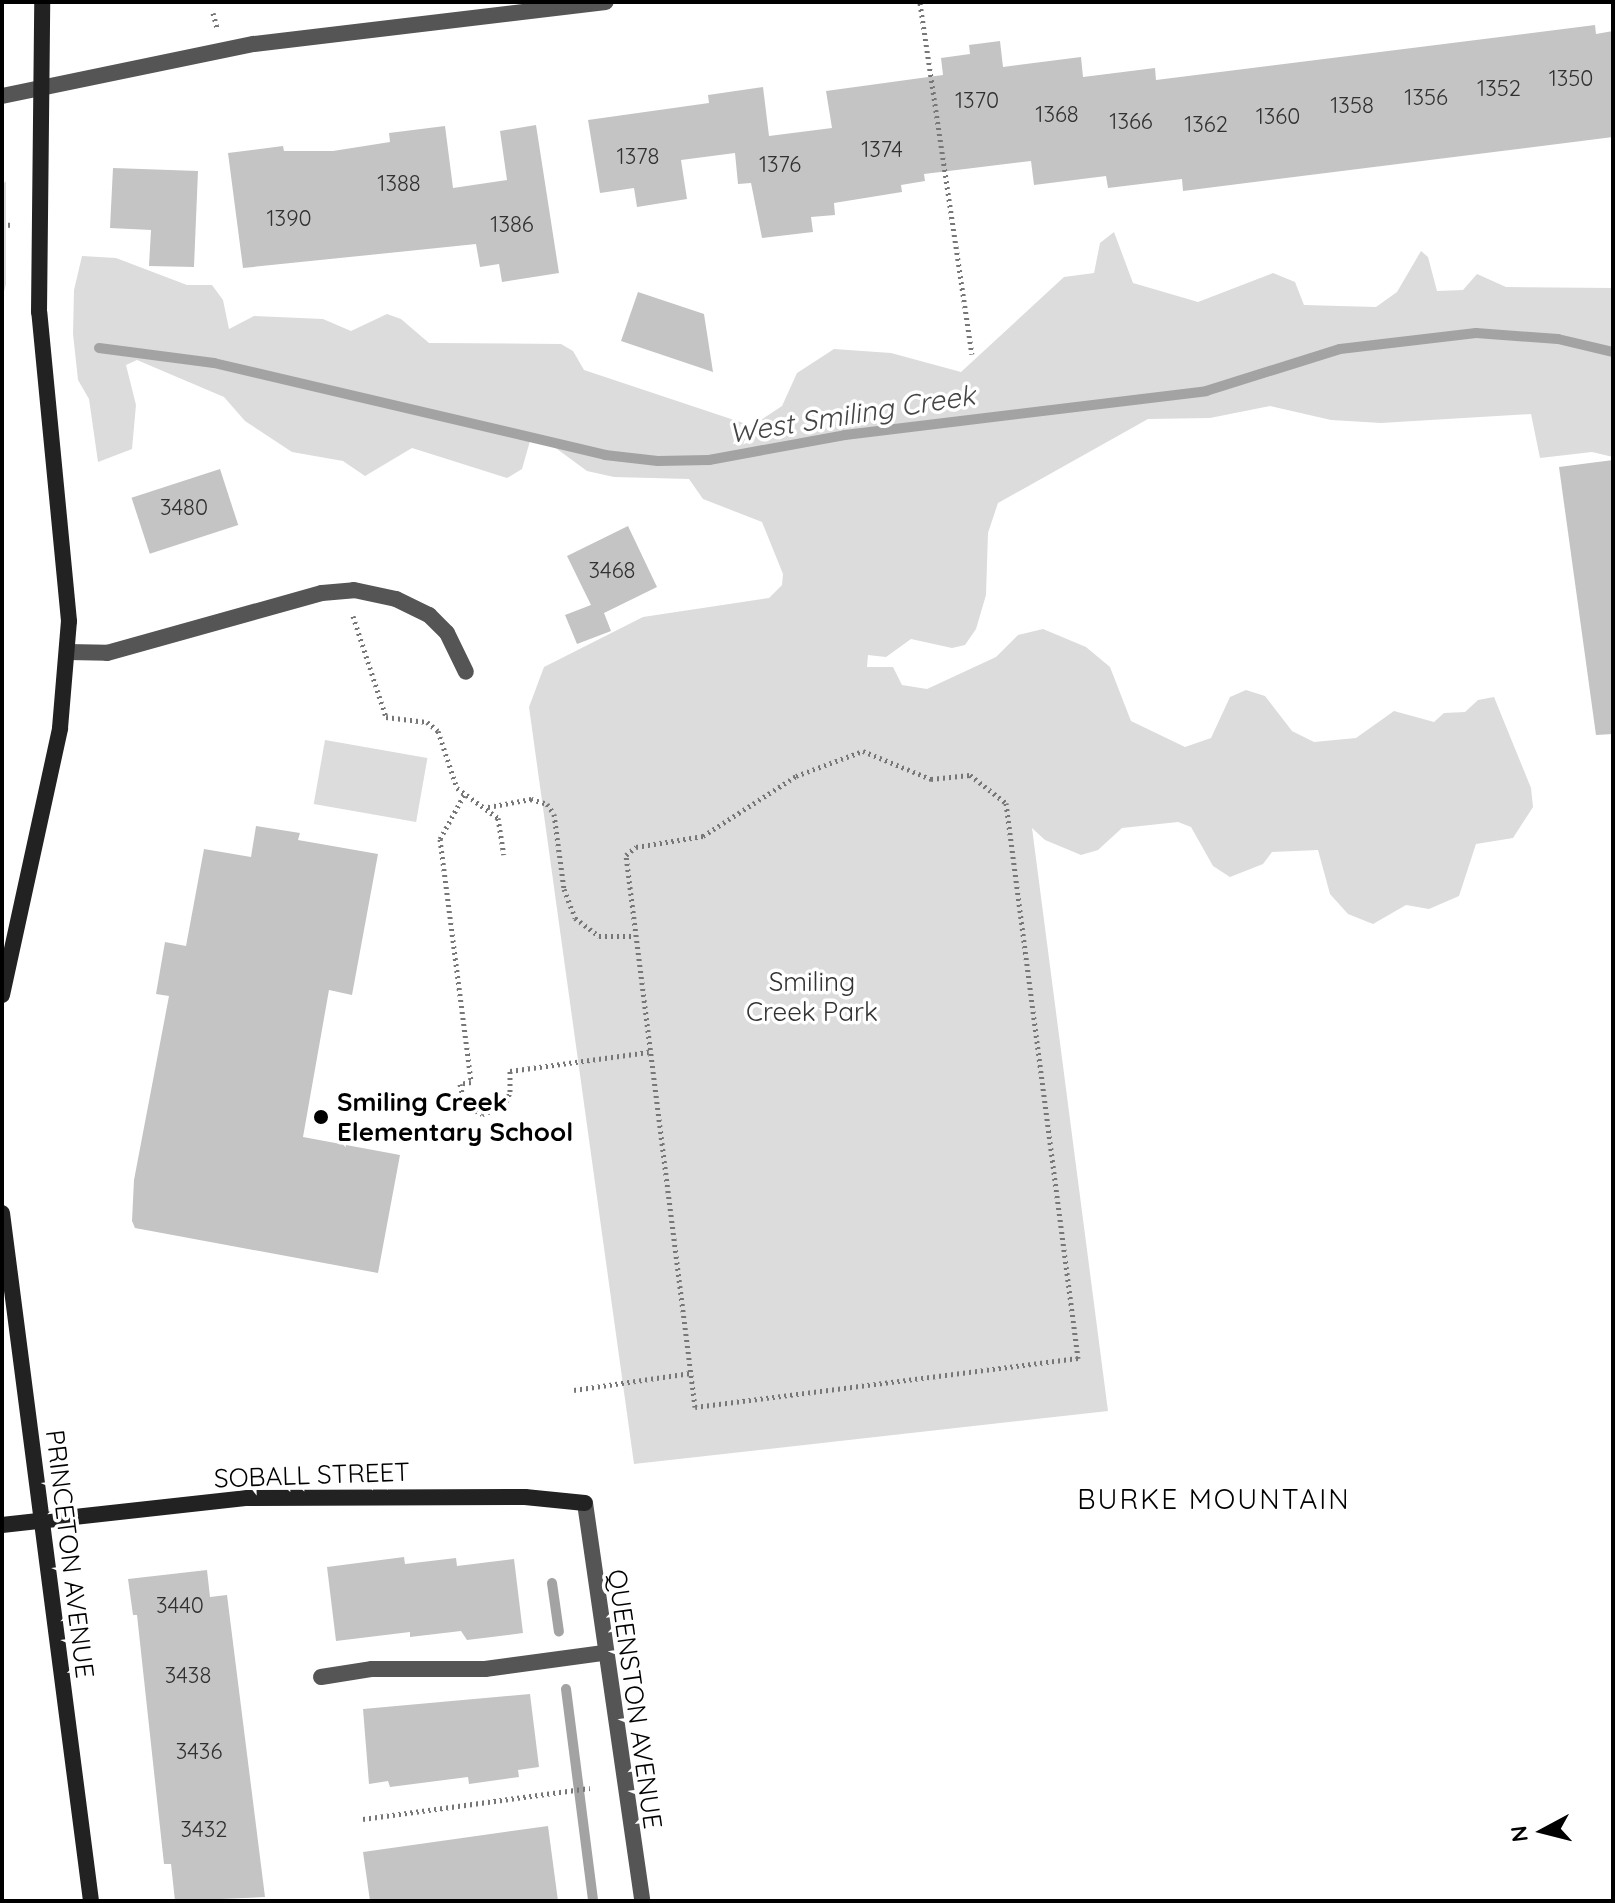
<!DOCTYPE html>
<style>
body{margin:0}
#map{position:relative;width:1615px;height:1903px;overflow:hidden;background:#fff;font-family:Quicksand,sans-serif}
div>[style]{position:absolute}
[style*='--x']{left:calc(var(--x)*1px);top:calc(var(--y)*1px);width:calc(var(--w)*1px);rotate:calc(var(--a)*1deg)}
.green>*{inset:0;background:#dcdcdc;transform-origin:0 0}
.stream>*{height:10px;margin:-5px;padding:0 5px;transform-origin:5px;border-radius:5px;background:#a3a3a3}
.building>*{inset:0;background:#c4c4c4;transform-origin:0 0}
.path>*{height:5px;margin-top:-2.5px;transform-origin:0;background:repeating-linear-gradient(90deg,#777 0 2px,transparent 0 6px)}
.lane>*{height:16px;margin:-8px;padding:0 8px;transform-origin:8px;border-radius:8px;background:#555}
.street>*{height:16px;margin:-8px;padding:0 8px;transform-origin:8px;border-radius:8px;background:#555}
.secondary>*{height:16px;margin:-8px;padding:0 8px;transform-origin:8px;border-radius:8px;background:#222}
.dots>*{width:22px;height:22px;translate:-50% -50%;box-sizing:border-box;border:4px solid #fff;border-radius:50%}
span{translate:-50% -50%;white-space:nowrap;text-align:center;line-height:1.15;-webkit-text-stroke:7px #fff;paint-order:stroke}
.number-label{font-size:22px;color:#313131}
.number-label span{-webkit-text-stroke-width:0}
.park-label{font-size:26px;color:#333}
.poi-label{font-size:26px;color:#000;font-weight:700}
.left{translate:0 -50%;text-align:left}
.street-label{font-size:26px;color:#000}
.water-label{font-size:28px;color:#444;font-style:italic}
.neighbourhood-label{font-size:28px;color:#000;letter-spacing:2px}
.frame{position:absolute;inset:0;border:4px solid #000;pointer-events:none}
.north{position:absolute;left:1503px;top:1791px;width:80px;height:80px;-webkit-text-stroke:6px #fff;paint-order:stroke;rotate:263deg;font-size:22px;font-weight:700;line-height:32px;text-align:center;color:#000}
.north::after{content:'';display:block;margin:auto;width:28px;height:36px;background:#000;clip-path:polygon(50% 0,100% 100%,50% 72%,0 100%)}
</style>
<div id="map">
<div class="green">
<i style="clip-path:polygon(6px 181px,6px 284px,2px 300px,2px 185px)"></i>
<i style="clip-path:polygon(1114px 232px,1133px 283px,1198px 302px,1273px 273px,1295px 282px,1304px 305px,1376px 307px,1397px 292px,1421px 251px,1428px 257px,1437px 291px,1463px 290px,1477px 274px,1506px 287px,1613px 288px,1613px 457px,1592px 452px,1540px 458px,1531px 414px,1381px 423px,1331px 420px,1270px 406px,1210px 418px,1148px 419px,998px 503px,988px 533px,986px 595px,976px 629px,965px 645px,952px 648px,911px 639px,886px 657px,868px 655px,867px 667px,893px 667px,902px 685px,927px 689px,996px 657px,1018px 635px,1043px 629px,1086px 647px,1110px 667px,1131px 721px,1185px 747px,1211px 738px,1230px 697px,1246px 690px,1265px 696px,1292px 731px,1314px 742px,1356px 738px,1394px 711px,1434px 722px,1444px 713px,1465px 712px,1478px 700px,1494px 697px,1531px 788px,1533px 807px,1513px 838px,1476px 844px,1459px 896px,1429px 909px,1406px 905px,1373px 924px,1348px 914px,1330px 894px,1318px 850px,1272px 852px,1263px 864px,1230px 877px,1213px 866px,1191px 827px,1178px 822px,1122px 828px,1098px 850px,1081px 855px,1045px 840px,1032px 828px,1108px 1411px,634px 1464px,529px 707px,544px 667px,643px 617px,769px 598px,782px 585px,783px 574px,762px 522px,703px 499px,689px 479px,614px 477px,587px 471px,542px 438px,530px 441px,522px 469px,507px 478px,412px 448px,365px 476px,343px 461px,292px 452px,245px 421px,224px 397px,137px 360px,126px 365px,136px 405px,132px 449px,98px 462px,89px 399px,78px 380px,73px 334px,74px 290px,82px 256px,116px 258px,187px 285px,212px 285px,223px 300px,229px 329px,254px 316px,323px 319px,351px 331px,387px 314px,401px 319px,429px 343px,561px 344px,573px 351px,584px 370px,752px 426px,782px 406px,797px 373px,834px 349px,891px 353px,961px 372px,1064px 277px,1094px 273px,1100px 243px)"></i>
<i style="left:325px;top:740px;width:104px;height:65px;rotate:10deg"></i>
</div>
<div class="stream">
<i style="--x:99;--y:348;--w:116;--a:7.4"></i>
<i style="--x:214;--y:363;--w:402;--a:13.2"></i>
<i style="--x:605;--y:455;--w:53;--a:6.5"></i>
<i style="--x:658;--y:461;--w:51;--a:-1.1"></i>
<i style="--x:709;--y:460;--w:138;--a:-10.4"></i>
<i style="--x:845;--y:435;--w:364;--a:-6.9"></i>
<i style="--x:1206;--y:391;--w:140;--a:-17.4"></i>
<i style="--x:1340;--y:349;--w:137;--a:-6.7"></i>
<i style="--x:1476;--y:333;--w:82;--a:4.2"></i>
<i style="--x:1558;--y:339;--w:57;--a:13.3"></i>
<i style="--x:552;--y:1583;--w:49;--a:81.9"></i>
<i style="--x:566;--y:1689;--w:214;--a:82.7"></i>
</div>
<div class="building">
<i style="clip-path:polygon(1595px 25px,1596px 34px,1613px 31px,1613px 137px,1183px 191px,1182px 179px,1108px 188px,1106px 176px,1034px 185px,1031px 161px,924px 174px,925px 181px,901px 185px,902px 192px,834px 203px,835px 215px,811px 217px,813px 232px,762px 238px,751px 183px,738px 184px,735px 153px,681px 160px,687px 199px,637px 207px,634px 188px,600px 193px,588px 120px,709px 103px,708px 95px,763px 87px,769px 136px,832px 128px,826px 91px,943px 75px,941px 58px,970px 54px,969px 45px,1000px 41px,1003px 67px,1081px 57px,1083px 77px,1155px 68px,1156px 80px)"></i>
<i style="clip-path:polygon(536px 125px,559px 273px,502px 282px,499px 264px,480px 267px,476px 244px,243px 268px,228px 153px,283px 146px,284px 151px,333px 151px,390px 142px,389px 133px,445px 126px,453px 188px,507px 180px,500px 131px)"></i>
<i style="clip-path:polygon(113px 168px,198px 171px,194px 267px,149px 266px,151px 230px,110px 228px)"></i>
<i style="clip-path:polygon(638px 292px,704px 314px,713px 372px,621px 341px)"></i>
<i style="clip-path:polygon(1613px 460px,1613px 734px,1596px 735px,1559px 467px)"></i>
<i style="left:220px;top:469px;width:59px;height:93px;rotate:72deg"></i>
<i style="clip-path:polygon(628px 526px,657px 587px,604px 613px,611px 631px,577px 644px,565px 615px,591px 605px,567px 556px)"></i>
<i style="clip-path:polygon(256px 826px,300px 833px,298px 840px,378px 854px,352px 995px,329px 990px,303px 1137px,400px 1155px,378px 1273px,135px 1228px,132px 1221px,134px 1180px,169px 996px,156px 994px,165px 942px,186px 946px,204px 849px,251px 857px)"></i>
<i style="clip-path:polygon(404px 1557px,405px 1564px,456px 1558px,457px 1566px,514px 1559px,523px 1633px,467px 1640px,461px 1631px,410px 1637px,410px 1632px,336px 1641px,327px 1567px)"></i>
<i style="clip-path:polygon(207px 1570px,210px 1597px,227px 1595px,265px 1897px,175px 1901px,171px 1864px,164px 1864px,137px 1615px,133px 1615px,128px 1579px)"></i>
<i style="clip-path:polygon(530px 1694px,539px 1767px,518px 1770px,519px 1777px,469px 1784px,468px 1777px,390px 1787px,388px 1781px,369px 1784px,363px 1709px)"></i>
<i style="clip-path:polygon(548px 1826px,558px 1901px,370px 1901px,363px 1852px)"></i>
</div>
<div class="path">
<i style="--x:920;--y:3;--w:355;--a:81.6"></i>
<i style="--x:213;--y:13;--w:16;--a:75"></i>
<i style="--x:2;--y:224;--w:9;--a:6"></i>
<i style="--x:353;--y:616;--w:106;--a:71.9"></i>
<i style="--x:386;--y:717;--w:41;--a:7"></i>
<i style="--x:427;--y:722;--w:14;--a:39"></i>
<i style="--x:438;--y:731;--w:60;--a:71.6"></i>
<i style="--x:457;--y:788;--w:51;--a:36.2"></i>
<i style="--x:498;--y:818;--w:37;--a:81"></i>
<i style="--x:863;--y:751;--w:74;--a:22.4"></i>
<i style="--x:931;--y:779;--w:39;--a:-6"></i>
<i style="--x:970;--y:775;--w:46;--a:37.9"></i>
<i style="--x:1006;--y:803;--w:560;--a:82.61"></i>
<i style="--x:1078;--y:1358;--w:386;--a:172.7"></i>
<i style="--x:695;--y:1407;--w:556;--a:-97.13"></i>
<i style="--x:626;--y:855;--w:13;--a:-39"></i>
<i style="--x:636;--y:847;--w:68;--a:-9.3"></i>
<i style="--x:703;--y:836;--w:111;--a:-32.8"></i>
<i style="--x:796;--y:776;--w:72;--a:-20.5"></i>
<i style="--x:464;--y:795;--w:50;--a:118.6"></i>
<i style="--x:440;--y:839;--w:245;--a:82.7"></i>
<i style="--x:471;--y:1082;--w:11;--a:170"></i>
<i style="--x:460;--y:1084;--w:22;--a:77"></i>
<i style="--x:465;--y:1105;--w:19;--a:28"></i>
<i style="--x:482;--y:1114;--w:23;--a:-18"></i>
<i style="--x:504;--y:1107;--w:16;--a:-68"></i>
<i style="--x:510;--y:1092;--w:21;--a:-90"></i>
<i style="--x:510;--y:1071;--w:140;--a:-7.8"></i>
<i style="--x:488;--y:807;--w:44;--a:-10.5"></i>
<i style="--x:531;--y:799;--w:17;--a:17"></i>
<i style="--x:547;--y:804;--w:12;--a:55"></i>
<i style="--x:554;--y:814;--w:76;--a:82.4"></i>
<i style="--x:564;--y:889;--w:31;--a:69"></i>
<i style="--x:575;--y:918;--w:30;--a:37"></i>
<i style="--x:599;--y:936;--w:35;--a:0"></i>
<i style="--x:574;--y:1390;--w:118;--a:-8.3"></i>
<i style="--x:363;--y:1819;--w:229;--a:-7.8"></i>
</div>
<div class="lane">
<i style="--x:321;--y:1677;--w:52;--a:-8.9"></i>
<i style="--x:372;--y:1669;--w:113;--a:0"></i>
<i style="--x:485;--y:1669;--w:120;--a:-7.7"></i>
</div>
<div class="street">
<i style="--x:2;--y:96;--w:257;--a:-11.7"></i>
<i style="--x:254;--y:44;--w:354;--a:-6.8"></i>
<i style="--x:68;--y:652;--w:39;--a:1"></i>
<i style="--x:107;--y:653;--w:223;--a:-15.6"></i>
<i style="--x:322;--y:593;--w:32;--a:-5"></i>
<i style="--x:354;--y:590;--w:43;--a:12.1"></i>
<i style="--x:396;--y:599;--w:37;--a:26"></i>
<i style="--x:429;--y:615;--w:25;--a:45"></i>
<i style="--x:447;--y:633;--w:43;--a:64"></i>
<i style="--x:585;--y:1503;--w:402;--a:81.8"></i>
</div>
<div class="secondary">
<i style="--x:2;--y:995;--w:273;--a:-77.7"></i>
<i style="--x:60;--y:728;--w:107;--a:-85.2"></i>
<i style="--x:69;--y:621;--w:310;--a:-95.5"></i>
<i style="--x:39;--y:312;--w:310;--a:-89.4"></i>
<i style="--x:2;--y:1213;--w:694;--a:82.63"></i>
<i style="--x:2;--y:1525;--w:247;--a:-6.3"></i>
<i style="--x:248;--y:1498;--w:277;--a:-0.2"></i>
<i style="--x:525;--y:1497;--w:60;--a:5.7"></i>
</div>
<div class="dots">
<i style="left:321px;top:1117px;background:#000"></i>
</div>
<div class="number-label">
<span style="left:1571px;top:79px">1350</span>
<span style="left:1499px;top:89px">1352</span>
<span style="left:1426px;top:98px">1356</span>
<span style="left:977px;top:101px">1370</span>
<span style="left:1352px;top:106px">1358</span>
<span style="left:1057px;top:115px">1368</span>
<span style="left:1278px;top:117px">1360</span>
<span style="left:1131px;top:122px">1366</span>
<span style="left:1206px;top:125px">1362</span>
<span style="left:882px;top:150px">1374</span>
<span style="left:638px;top:157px">1378</span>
<span style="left:780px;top:165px">1376</span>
<span style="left:399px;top:184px">1388</span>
<span style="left:289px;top:219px">1390</span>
<span style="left:512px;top:225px">1386</span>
<span style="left:184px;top:508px">3480</span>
<span style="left:612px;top:571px">3468</span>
<span style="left:180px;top:1606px">3440</span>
<span style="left:188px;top:1676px">3438</span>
<span style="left:199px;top:1752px">3436</span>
<span style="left:204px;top:1830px">3432</span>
</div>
<div class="park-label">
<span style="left:812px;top:997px">Smiling<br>Creek Park</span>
</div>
<div class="poi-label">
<span class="left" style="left:337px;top:1117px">Smiling Creek<br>Elementary School</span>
</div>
<div class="street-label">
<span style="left:312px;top:1475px;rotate:-2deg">SOBALL STREET</span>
<span style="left:70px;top:1554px;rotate:83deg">PRINCETON AVENUE</span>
<span style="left:635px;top:1699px;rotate:82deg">QUEENSTON AVENUE</span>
</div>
<div class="water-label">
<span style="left:852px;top:414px;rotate:-9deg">West Smiling Creek</span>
</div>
<div class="neighbourhood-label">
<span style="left:1214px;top:1499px">BURKE MOUNTAIN</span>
</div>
<div class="frame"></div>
<div class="north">N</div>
</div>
